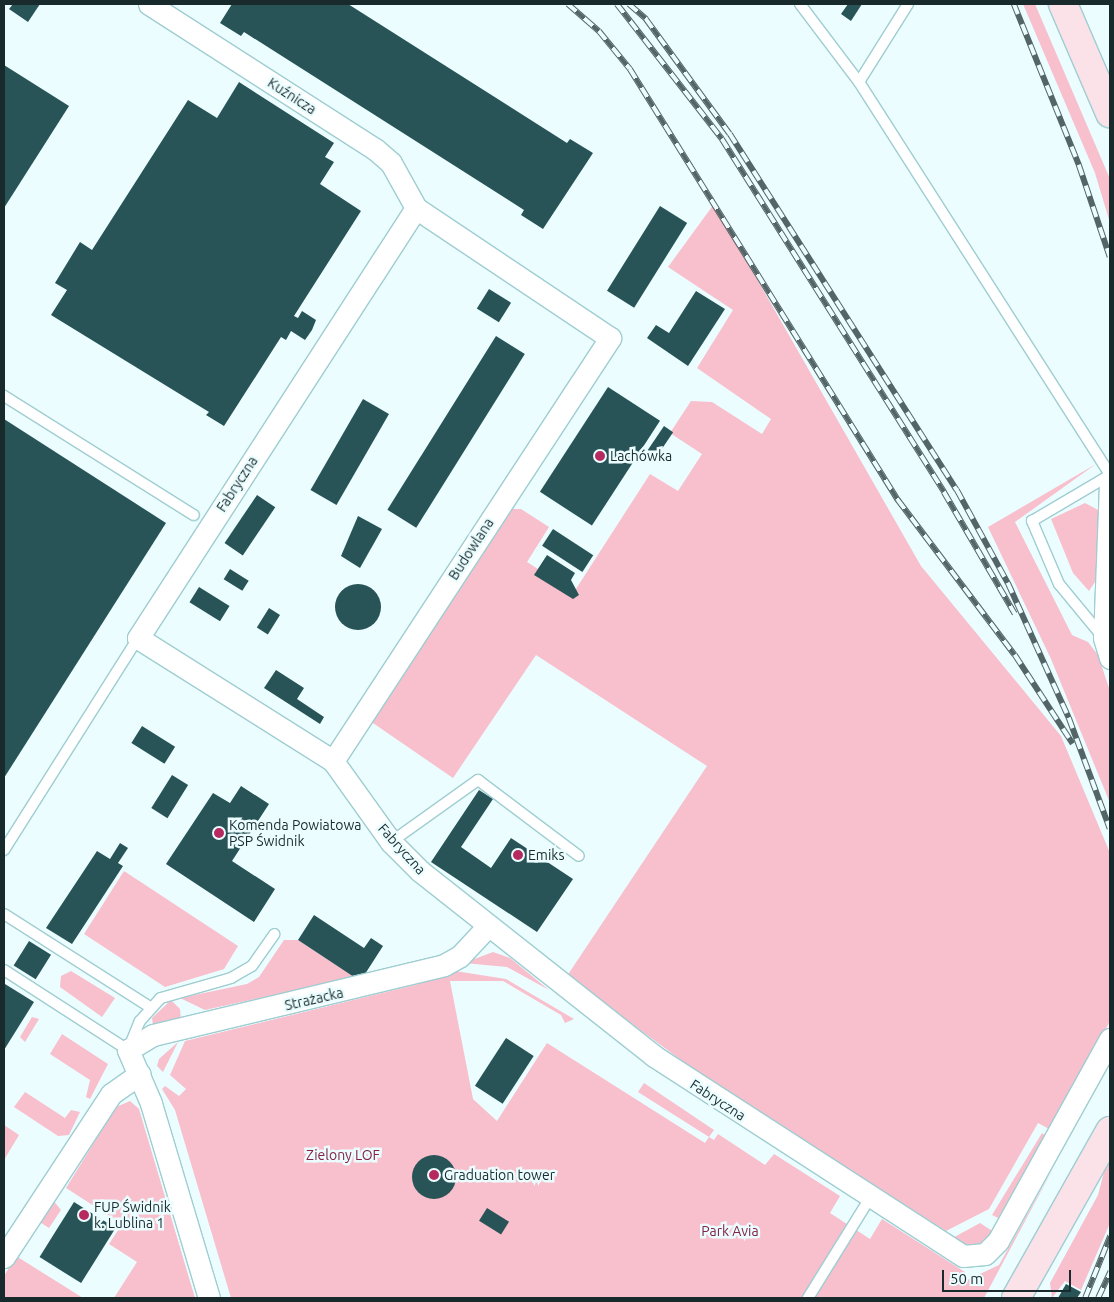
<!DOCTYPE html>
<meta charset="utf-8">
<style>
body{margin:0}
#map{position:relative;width:1114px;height:1302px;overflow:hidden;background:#ebfdff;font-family:Ubuntu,sans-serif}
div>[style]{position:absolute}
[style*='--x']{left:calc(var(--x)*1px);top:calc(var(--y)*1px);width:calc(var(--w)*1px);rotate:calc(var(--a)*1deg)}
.green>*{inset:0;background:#f8bfcc}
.building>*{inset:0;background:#285457;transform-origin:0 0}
.round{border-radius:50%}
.roads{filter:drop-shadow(1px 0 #9fcdd1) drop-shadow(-1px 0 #9fcdd1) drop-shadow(0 1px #9fcdd1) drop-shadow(0 -1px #9fcdd1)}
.lane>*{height:10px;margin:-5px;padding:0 5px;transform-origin:5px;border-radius:5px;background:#fff}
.street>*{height:21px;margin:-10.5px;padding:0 10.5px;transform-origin:10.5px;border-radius:10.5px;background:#fff}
.secondary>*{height:28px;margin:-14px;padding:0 14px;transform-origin:14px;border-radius:14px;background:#fbe1e8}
.rail>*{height:5.5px;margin-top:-2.75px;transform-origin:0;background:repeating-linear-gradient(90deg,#ebfdff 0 11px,#536567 0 22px);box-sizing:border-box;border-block:1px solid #536567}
.dots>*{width:14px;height:14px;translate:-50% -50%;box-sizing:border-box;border:2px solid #ebfdff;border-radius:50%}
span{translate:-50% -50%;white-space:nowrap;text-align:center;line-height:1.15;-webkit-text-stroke:5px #ebfdff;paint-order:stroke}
.street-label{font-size:14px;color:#182a2c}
.poi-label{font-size:14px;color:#182a2c}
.left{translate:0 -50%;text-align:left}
.park-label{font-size:14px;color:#832245}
.frame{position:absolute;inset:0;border:5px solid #182a2c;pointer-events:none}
.scale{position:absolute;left:942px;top:1270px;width:129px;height:22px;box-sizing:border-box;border:2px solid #182a2c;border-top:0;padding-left:6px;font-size:15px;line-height:18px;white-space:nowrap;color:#182a2c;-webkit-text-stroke:4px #ebfdff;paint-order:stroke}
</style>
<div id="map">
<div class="green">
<i style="clip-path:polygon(1023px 4px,1035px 4px,1110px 179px,1110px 223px,1095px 173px)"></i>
<i style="clip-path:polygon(714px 204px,921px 566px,1061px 736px,1110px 853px,1110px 1021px,1051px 1130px,1038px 1123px,989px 1209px,946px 1231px,719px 1088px,567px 976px,707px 766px,536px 655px,453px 778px,370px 721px,509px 509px,521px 509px,549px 527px,527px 562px,574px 592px,650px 474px,678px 491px,702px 454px,670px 433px,691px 401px,712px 402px,762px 434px,771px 419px,697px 368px,733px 310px,668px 267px)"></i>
<i style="clip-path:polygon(1096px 464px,1015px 522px,1072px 635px,1088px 642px,1098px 655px,1110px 691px,1110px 803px,1051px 659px,988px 527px)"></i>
<i style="clip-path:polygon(1085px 503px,1100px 511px,1097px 579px,1089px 591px,1073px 573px,1051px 519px)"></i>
<i style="clip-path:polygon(124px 871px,238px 946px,224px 969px,165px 987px,84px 934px)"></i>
<i style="clip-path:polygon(284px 940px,298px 940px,354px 977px,205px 1010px,180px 998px,247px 984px,259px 977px)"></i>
<i style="clip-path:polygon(493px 952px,510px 958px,549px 990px,507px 967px,464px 963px)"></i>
<i style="clip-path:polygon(71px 971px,115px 998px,102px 1017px,60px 987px,61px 976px)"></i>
<i style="clip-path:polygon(455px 971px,506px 979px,574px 1019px,565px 1023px,561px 1015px,503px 981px,450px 981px,473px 1099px,497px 1121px,547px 1043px,705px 1143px,709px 1137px,638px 1092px,644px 1083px,714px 1130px,709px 1137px,714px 1140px,718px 1134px,765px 1165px,774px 1154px,840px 1196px,830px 1213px,870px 1239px,882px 1219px,965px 1272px,963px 1282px,999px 1265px,1054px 1167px,984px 1298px,231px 1298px,175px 1110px,162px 1089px,165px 1086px,179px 1096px,186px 1089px,170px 1075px,185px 1041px,415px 985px)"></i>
<i style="clip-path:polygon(171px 1000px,180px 1009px,181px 1020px,153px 1025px,152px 1018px)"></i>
<i style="clip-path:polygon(32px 1017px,39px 1019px,25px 1042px,20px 1037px)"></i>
<i style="clip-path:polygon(62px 1034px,108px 1064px,90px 1099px,86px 1097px,90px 1080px,50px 1054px)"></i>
<i style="clip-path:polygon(178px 1042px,163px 1072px,157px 1066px,159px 1059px)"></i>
<i style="clip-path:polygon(25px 1092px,65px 1118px,71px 1110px,80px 1112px,69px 1135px,58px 1136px,14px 1107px)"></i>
<i style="clip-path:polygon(130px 1101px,139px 1109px,195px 1298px,114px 1298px,137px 1262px,109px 1244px,122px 1224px,66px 1188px,116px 1107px)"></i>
<i style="clip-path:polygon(4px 1125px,19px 1135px,4px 1160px)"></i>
<i style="clip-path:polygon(1042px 1133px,1046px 1136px,998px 1218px,992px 1215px)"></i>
<i style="clip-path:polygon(1110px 1149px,1110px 1223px,1081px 1290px,1065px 1281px,1052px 1298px,1050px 1283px,1098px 1195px)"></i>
<i style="clip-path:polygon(52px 1199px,61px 1210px,49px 1228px,38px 1221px)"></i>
<i style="clip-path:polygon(980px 1223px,994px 1232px,981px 1245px,965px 1248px,949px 1240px)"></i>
<i style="clip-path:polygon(16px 1256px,83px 1298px,4px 1298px,4px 1276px)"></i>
</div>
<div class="building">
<i style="clip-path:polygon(13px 4px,40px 4px,28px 22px,9px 9px)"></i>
<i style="clip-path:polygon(232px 4px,348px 4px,567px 143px,570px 139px,593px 153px,543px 229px,521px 215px,524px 210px,244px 32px,241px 36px,220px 23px)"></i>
<i style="clip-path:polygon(848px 4px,862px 4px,851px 21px,841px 14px)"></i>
<i style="clip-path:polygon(4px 65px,69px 106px,4px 208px)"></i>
<i style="clip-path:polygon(239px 82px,334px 143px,325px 157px,334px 162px,320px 184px,361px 211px,294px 316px,298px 318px,302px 311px,316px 320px,312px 330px,305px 340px,291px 331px,286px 340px,281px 337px,224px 426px,206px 415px,209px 412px,51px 315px,67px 290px,55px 283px,80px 242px,92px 250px,188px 100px,217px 118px)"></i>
<i style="left:660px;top:206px;width:32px;height:100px;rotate:32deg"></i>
<i style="left:489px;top:289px;width:26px;height:23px;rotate:32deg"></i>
<i style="clip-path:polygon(696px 291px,725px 309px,688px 366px,647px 338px,656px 325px,669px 333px)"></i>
<i style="left:496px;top:336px;width:34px;height:205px;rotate:32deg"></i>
<i style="left:608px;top:387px;width:62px;height:125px;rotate:33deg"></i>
<i style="left:363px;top:399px;width:30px;height:105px;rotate:30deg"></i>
<i style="clip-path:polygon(4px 419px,166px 523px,4px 778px)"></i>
<i style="left:664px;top:426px;width:11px;height:35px;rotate:34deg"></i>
<i style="left:257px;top:495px;width:22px;height:58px;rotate:34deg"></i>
<i style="clip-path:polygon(358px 516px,382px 529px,360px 568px,341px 556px)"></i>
<i style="left:553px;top:529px;width:48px;height:20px;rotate:33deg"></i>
<i style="clip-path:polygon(547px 555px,575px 573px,571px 580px,579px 595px,573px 599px,534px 575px)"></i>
<i style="left:230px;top:569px;width:22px;height:12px;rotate:32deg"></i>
<i class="round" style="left:335px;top:584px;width:46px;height:46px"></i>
<i style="left:199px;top:587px;width:36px;height:18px;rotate:32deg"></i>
<i style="left:269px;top:608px;width:13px;height:23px;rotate:32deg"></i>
<i style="clip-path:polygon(276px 670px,304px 688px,297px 699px,324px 717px,320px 724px,264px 688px)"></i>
<i style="left:142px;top:726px;width:39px;height:20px;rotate:32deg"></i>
<i style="left:172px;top:775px;width:19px;height:39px;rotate:32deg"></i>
<i style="clip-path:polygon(241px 786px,269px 804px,232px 861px,275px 889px,254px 922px,166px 864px,213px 793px,230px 803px)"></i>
<i style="clip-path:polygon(479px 790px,493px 799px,461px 847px,491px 868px,511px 838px,573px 879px,537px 932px,431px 862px)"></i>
<i style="clip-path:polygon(120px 843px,128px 848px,118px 863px,123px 866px,72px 944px,46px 928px,97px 851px,110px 859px)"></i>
<i style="clip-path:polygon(314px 915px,364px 948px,371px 938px,383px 946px,365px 974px,354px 977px,298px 940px)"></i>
<i style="left:29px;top:941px;width:26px;height:29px;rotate:32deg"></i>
<i style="clip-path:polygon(5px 984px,34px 1002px,4px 1050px,4px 985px)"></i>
<i style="left:506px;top:1038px;width:33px;height:57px;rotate:33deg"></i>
<i class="round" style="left:412px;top:1155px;width:44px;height:44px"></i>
<i style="left:74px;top:1202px;width:49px;height:65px;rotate:32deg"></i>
<i style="left:487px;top:1208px;width:26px;height:15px;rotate:32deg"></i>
<i style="clip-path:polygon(1066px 1284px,1081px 1292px,1077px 1298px,1058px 1298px)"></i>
</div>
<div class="roads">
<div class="lane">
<i style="--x:800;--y:4;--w:98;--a:52.9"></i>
<i style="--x:908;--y:4;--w:92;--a:122.1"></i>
<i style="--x:859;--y:82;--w:465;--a:57.4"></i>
<i style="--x:4;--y:396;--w:224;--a:32.1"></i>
<i style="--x:1102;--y:636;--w:67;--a:-129.6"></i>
<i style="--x:1059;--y:584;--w:69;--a:-113.2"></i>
<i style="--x:1032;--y:521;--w:91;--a:-30.5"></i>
<i style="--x:391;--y:842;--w:107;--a:-35.5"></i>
<i style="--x:478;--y:780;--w:126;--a:37"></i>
<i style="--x:4;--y:850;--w:251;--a:-57.7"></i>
<i style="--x:4;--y:914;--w:173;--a:32.5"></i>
<i style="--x:4;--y:970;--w:148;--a:32.8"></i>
<i style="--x:128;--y:1050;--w:31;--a:-68"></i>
<i style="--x:140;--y:1021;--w:31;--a:-48"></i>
<i style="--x:161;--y:998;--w:73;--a:-15.9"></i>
<i style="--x:231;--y:978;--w:24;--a:-30"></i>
<i style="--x:252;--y:966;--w:39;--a:-55"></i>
<i style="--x:808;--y:1298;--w:118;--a:-58.2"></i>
</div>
<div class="street">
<i style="--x:149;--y:4;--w:269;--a:32.7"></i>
<i style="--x:375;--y:149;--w:21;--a:41"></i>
<i style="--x:391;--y:163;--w:51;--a:60.9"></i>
<i style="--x:1110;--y:483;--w:155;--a:92.2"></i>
<i style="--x:1104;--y:638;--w:21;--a:73"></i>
<i style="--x:333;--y:761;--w:506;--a:-56.78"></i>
<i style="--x:610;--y:338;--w:234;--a:-146.2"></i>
<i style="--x:416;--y:208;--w:512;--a:122.88"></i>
<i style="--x:138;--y:638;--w:231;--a:32.2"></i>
<i style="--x:333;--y:761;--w:100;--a:54.4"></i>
<i style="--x:391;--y:842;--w:41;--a:45"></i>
<i style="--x:420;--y:871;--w:298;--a:38.3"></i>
<i style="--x:654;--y:1056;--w:368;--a:32.9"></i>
<i style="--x:963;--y:1256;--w:22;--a:-5"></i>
<i style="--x:985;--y:1254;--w:18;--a:-45"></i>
<i style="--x:998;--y:1241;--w:231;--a:-61"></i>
<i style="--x:4;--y:1257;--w:195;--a:-56.7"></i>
<i style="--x:111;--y:1094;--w:35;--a:-35"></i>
<i style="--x:209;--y:1298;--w:203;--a:-106.6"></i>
<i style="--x:151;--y:1103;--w:58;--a:-113.5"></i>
<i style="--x:128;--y:1050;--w:29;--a:-31"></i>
<i style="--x:153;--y:1035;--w:299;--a:-13.5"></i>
<i style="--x:444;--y:965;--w:18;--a:-29"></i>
<i style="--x:460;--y:956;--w:40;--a:-47"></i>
</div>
<div class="secondary">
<i style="--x:1063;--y:4;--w:119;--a:66.7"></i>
<i style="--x:1016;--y:1298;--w:192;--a:-60.6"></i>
</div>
</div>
<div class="rail">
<i style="--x:568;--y:4;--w:41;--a:41.1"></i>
<i style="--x:599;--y:31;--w:49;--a:50.8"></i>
<i style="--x:630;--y:69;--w:508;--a:58.13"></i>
<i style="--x:898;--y:500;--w:194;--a:53"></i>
<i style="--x:1015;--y:655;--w:106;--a:56.9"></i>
<i style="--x:617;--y:4;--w:171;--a:52.1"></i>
<i style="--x:722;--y:139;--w:417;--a:57.8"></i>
<i style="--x:944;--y:492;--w:141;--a:59.8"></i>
<i style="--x:629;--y:4;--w:23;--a:41"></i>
<i style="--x:646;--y:19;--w:142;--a:53.9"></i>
<i style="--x:730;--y:134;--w:422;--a:57.5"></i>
<i style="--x:957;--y:490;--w:106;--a:61.3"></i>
<i style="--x:1008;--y:583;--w:148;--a:65.7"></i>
<i style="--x:1069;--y:718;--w:118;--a:69.7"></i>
<i style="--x:1014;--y:4;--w:174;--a:68"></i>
<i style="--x:1079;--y:165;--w:97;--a:71.4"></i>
<i style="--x:1085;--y:1298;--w:67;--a:-68"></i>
<i style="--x:1098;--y:1298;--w:29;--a:-65"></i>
</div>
<div class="dots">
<i style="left:600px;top:456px;background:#b72a5f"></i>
<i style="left:219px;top:833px;background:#b72a5f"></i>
<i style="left:518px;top:855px;background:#b72a5f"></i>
<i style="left:434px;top:1175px;background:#b72a5f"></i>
<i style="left:84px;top:1215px;background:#b72a5f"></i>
</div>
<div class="street-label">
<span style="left:292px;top:96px;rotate:33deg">Kuźnicza</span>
<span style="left:237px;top:484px;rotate:-57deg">Fabryczna</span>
<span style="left:471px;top:549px;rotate:-57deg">Budowlana</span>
<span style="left:402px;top:849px;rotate:48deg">Fabryczna</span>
<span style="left:314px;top:999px;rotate:-13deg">Strażacka</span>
<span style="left:718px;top:1100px;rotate:33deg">Fabryczna</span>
</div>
<div class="poi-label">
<span class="left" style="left:610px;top:456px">Lachówka</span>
<span class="left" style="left:229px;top:833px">Komenda Powiatowa<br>PSP Świdnik</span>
<span class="left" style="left:528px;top:855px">Emiks</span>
<span class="left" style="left:444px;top:1175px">Graduation tower</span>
<span class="left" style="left:94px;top:1215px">FUP Świdnik<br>k. Lublina 1</span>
</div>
<div class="park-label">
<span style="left:343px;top:1155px">Zielony LOF</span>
<span style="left:730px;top:1231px">Park Avia</span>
</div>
<div class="frame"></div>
<div class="scale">50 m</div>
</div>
